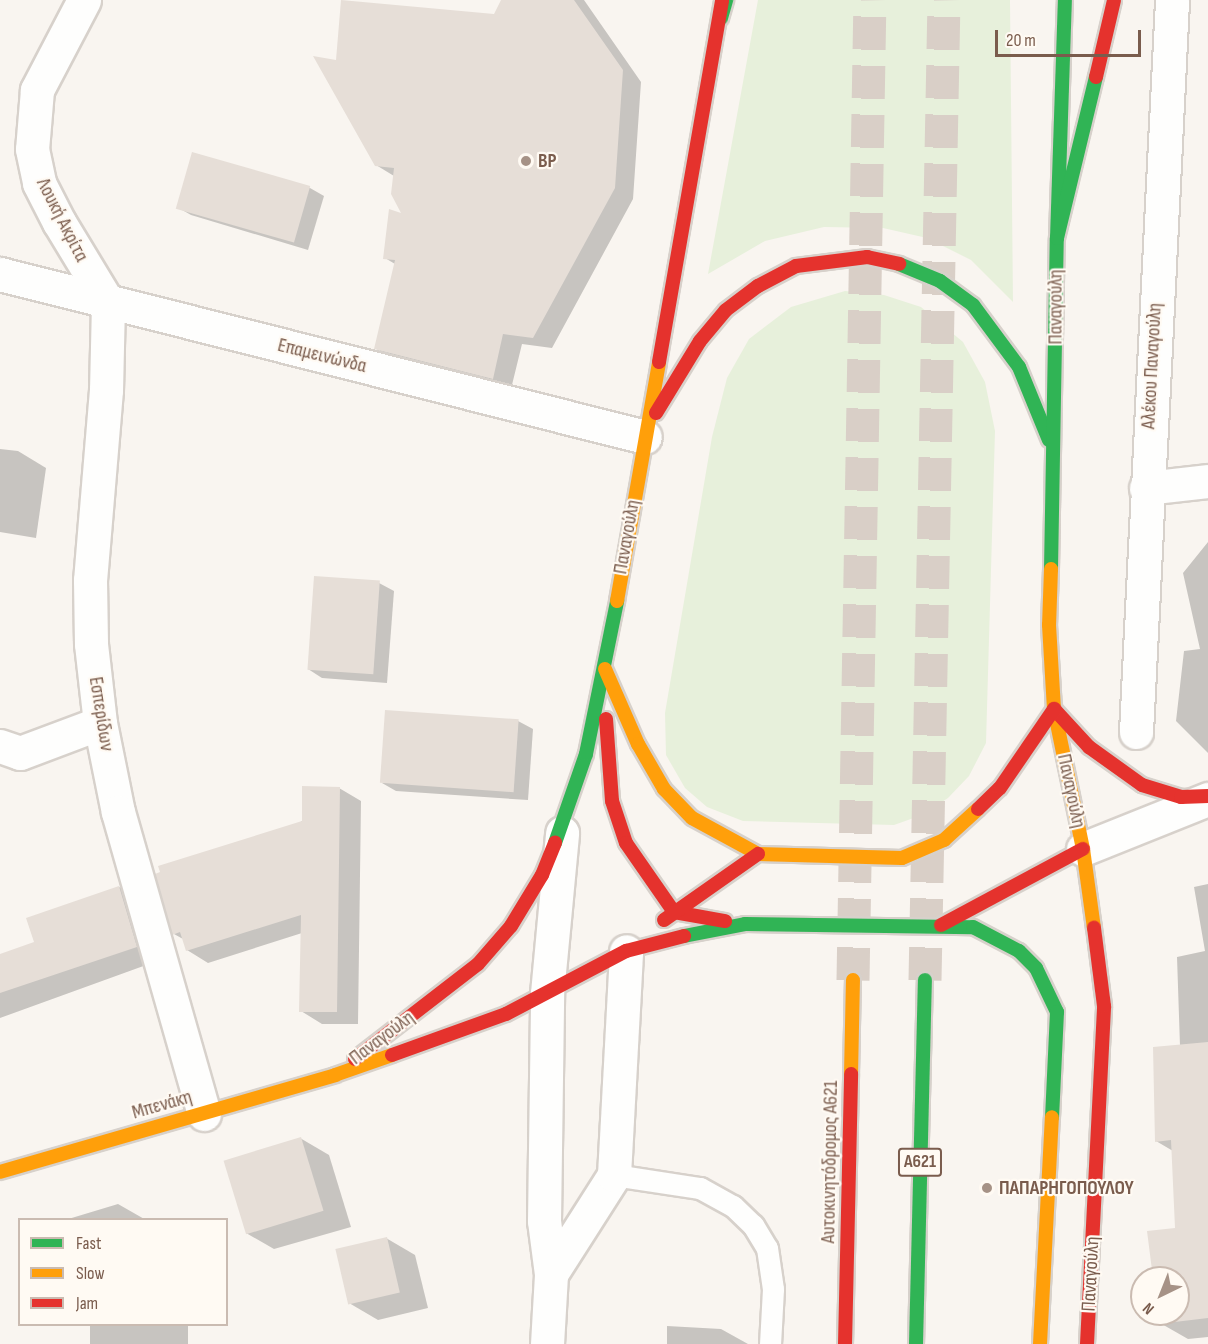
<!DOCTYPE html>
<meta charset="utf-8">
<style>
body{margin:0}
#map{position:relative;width:1208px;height:1344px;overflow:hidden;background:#f9f5f0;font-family:"Sofia Sans Condensed",sans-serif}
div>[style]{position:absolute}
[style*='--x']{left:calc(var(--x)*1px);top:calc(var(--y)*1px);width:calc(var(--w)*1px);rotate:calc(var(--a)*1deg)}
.green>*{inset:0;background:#e7f0db}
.shadow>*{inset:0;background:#0003;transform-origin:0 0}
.building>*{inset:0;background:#e6ded7;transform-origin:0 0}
.highway-tunnel>*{height:33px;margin-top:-16.5px;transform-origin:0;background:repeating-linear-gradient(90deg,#d9cfc7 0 33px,transparent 0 49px)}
.roads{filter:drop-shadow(2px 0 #d7d1cb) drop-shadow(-2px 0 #d7d1cb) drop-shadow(0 2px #d7d1cb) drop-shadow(0 -2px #d7d1cb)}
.lane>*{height:21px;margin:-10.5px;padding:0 10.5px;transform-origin:10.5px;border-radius:10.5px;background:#fefefd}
.street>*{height:33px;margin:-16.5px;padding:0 16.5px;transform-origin:16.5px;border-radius:16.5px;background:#fefefd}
.fast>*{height:14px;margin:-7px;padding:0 7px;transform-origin:7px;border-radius:7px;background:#30b455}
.slow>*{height:14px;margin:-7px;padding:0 7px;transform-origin:7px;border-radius:7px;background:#ff9f0a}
.jam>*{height:14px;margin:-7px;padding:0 7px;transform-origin:7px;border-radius:7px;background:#e5322d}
.dots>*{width:16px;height:16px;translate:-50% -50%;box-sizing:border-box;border:3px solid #fffaf3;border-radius:50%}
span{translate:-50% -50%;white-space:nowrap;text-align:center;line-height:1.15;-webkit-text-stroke:4.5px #fffaf3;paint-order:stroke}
.shield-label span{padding:2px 4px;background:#fffaf3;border:2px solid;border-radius:4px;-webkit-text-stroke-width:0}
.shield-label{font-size:18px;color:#7a5c4d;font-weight:700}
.poi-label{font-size:20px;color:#7a5c4d;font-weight:700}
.left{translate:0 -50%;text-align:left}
.street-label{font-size:20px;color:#7a5c4d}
.legend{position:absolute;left:18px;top:1218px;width:210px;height:108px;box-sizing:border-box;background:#fffaf3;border:2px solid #cabbb1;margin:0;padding:8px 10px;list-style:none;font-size:18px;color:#7a5c4d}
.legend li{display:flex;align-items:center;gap:12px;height:30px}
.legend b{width:30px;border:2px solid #cabbb1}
.north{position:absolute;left:1130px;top:1266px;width:60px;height:60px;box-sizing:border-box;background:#fffaf3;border:2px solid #cabbb1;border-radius:50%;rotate:223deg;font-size:16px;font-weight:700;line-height:24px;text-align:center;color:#7a5c4d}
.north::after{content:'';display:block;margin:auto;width:21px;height:27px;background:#a69286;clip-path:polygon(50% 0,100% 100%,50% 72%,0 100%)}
.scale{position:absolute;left:995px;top:30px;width:146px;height:27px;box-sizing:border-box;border:3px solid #7a5c4d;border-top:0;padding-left:8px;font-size:18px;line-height:21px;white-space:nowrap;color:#7a5c4d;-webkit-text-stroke:4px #fffaf3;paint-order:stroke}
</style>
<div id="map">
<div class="green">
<i style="clip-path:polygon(758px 0,1010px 0,1013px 302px,971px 260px,927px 238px,883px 228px,824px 227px,765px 241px,708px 274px)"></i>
<i style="clip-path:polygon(845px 291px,884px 295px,921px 307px,963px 342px,985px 382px,995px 431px,986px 743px,969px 776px,948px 798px,922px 815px,894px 825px,743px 821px,707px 807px,685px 788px,666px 755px,665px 713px,712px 437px,727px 378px,749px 339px,791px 307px)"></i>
</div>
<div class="shadow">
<i style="clip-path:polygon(503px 0,584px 0,641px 82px,633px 199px,552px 348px,522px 344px,511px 389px,394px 359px,375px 348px,395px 264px,385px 258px,404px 216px,394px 176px,376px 165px,337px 62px,495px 15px)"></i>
<i style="clip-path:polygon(193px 153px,310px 188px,324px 196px,308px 250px,191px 215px,177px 207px)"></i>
<i style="clip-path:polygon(0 449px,18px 451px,46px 468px,36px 538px,0 532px)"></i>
<i style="clip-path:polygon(1208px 542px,1208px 753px,1176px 721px,1184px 651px,1200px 649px,1183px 573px)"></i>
<i style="clip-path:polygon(379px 583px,394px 591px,387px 683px,322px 678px,308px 669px)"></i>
<i style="clip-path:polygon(518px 721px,533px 729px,528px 800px,396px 791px,382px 783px)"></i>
<i style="clip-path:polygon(339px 788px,361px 801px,358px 1024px,322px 1024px,301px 1011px,302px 933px,208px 963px,187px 950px,183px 939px,174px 934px)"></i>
<i style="clip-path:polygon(1208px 884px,1208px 1337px,1188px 1339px,1160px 1323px,1159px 1314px,1178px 1314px,1178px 1278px,1155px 1278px,1176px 1229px,1173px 1151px,1156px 1141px,1180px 1046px,1177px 957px,1205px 951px,1194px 887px)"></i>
<i style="clip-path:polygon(119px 887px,144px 901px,160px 960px,0 1018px,0 955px,36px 943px)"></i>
<i style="clip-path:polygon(300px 1138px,329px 1155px,351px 1227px,274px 1249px,246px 1233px)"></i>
<i style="clip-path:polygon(118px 1204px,146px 1220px,65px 1220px)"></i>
<i style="clip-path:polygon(386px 1238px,415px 1255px,428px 1308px,378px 1320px,349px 1303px)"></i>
<i style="left:90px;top:1324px;width:98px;height:21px"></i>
<i style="clip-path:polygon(667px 1326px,721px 1329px,748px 1344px,667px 1344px)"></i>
</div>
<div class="building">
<i style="clip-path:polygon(341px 0,494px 14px,501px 0,574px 0,623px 70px,615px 188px,533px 338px,503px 334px,493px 379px,374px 349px,395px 260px,383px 259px,389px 209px,401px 213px,391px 194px,394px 168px,375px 166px,313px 56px,336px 60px)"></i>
<i style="left:192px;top:152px;width:123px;height:59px;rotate:16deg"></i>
<i style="left:314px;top:576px;width:66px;height:94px;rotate:4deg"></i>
<i style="left:385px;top:710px;width:134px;height:73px;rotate:4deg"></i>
<i style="clip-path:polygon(302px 786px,340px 787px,337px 1012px,299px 1012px,301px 915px,186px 951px,180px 932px,172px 935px,155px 874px,160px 872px,158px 866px,302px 821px)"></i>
<i style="clip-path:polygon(119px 886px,137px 947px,0 993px,0 954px,34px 942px,26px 918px)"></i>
<i style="clip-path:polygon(1208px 1042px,1208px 1318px,1158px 1324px,1157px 1314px,1178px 1314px,1178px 1278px,1153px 1278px,1147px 1231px,1175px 1228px,1171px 1140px,1155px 1142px,1153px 1047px)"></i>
<i style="left:301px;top:1137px;width:77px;height:81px;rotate:73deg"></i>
<i style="left:387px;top:1237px;width:57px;height:53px;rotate:77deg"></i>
</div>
<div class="highway-tunnel">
<i style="--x:853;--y:980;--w:980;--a:-89.01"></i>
<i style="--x:925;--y:980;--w:980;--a:-88.89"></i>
</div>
<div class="roads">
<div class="lane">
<i style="--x:614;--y:1175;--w:87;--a:8.6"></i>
<i style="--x:700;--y:1188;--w:38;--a:29"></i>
<i style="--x:733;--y:1206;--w:28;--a:44"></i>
<i style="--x:753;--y:1225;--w:27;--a:59"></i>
<i style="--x:767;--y:1248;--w:41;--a:81.7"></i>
<i style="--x:773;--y:1289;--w:55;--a:93.1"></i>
</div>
<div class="street">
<i style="--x:84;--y:0;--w:102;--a:117.6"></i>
<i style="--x:37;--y:90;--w:59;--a:94.8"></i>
<i style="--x:32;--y:149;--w:35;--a:78"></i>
<i style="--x:39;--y:183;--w:44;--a:62.9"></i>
<i style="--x:59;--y:222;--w:95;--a:58.8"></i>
<i style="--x:108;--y:303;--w:87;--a:91.3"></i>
<i style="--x:106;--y:390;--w:191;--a:94.8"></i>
<i style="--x:90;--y:580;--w:64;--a:89.1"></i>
<i style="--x:91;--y:644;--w:80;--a:83.5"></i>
<i style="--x:100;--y:723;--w:91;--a:78.6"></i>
<i style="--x:118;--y:812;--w:314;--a:74.1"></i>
<i style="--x:0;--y:274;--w:665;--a:14.18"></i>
<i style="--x:1146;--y:488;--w:62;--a:-6.4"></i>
<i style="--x:1136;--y:732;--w:733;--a:-87.18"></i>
<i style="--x:0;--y:746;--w:21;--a:19"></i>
<i style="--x:20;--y:753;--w:85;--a:-20.6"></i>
<i style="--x:1083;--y:849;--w:135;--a:-21.8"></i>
<i style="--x:551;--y:1274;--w:117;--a:-57.5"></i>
<i style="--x:614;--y:1175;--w:224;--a:-86.9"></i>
<i style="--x:547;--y:1344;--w:70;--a:-86.7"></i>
<i style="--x:551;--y:1274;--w:53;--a:-97.5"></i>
<i style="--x:544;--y:1221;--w:228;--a:-89.2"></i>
<i style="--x:547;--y:993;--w:161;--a:-84.6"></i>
</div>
<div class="fast">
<i style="--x:721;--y:18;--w:19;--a:-74"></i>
<i style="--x:1057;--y:238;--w:238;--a:-88.1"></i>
<i style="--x:899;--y:264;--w:44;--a:22.5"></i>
<i style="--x:940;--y:281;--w:41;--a:36"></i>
<i style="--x:973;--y:305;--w:77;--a:53.4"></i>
<i style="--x:1019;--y:367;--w:79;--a:67.7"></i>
<i style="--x:1051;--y:569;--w:331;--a:-89"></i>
<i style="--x:1057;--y:238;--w:166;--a:-76.4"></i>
<i style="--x:555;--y:843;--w:94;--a:-70.8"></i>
<i style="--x:586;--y:754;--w:156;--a:-78.5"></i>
<i style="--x:684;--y:936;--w:62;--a:-11.1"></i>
<i style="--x:745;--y:924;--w:228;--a:0.8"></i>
<i style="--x:973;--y:927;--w:52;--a:27.6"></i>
<i style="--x:1019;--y:951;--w:24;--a:45"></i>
<i style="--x:1036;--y:968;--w:49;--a:64.5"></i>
<i style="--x:1057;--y:1012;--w:105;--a:92.7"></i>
<i style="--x:916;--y:1344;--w:364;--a:-88.6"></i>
</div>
<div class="slow">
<i style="--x:1051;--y:569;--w:56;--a:92"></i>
<i style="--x:1049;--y:625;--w:84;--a:86.6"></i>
<i style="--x:1054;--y:709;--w:143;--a:78.3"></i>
<i style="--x:1083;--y:849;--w:80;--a:82.1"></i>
<i style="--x:617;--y:601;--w:243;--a:-80"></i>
<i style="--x:605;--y:669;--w:82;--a:66.3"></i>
<i style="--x:638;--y:744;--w:52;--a:60"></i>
<i style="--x:664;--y:789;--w:40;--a:46"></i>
<i style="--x:692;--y:818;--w:75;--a:28.6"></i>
<i style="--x:758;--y:854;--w:144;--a:1.6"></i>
<i style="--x:902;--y:858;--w:46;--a:-23.2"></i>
<i style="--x:944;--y:840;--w:46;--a:-42.4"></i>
<i style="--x:851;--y:1074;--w:94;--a:-88.8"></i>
<i style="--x:0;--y:1172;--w:349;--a:-16.1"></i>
<i style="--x:335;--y:1075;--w:60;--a:-19.3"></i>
<i style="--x:1040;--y:1344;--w:227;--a:-87"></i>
</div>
<div class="jam">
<i style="--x:1096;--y:77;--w:79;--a:-76.8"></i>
<i style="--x:659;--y:362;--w:367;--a:-80.1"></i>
<i style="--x:656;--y:413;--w:84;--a:-58.6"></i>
<i style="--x:700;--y:341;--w:40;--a:-50"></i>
<i style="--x:726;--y:310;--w:40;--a:-37"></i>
<i style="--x:758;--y:286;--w:43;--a:-27.8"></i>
<i style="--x:796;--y:266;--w:72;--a:-7.2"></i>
<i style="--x:867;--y:257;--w:33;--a:12"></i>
<i style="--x:1054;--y:709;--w:52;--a:47.4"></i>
<i style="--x:1089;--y:747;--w:65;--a:35.6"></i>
<i style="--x:1142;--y:785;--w:41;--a:17.1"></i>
<i style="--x:1181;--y:797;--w:27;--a:-2"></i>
<i style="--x:606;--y:719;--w:82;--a:85.8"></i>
<i style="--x:612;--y:801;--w:44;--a:71.6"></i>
<i style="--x:626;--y:843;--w:84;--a:55.2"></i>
<i style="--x:674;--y:912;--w:52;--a:10"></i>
<i style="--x:978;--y:809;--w:30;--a:-44"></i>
<i style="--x:1000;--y:788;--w:96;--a:-55.6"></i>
<i style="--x:664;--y:920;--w:115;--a:-35.1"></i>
<i style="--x:941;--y:925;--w:161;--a:-28.2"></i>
<i style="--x:392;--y:1055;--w:121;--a:-19.8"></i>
<i style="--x:506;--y:1014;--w:136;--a:-27.7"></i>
<i style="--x:626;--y:951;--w:60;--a:-14.5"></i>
<i style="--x:355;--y:1059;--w:155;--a:-37.7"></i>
<i style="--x:478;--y:964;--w:50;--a:-49"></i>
<i style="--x:511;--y:926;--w:60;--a:-58.7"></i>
<i style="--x:542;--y:875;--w:35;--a:-68"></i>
<i style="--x:845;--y:1344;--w:270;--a:-88.7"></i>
<i style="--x:1087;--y:1344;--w:338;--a:-87.1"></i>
<i style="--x:1104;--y:1006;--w:79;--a:-97.3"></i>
</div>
</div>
<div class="dots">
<i style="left:526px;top:161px;background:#a69286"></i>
<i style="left:987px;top:1188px;background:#a69286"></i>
</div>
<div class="shield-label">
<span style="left:920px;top:1162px">Α621</span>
</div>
<div class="poi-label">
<span class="left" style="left:538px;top:161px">BP</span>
<span class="left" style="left:999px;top:1188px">ΠΑΠΑΡΗΓΟΠΟΥΛΟΥ</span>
</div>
<div class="street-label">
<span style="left:62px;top:220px;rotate:63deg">Λουκή Ακρίτα</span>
<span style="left:1056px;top:307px;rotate:-90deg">Παναγούλη</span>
<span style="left:322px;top:356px;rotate:14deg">Επαμεινώνδα</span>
<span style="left:1152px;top:366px;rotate:-87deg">Αλέκου Παναγούλη</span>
<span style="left:627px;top:537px;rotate:-80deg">Παναγούλη</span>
<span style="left:101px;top:714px;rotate:81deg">Εσπερίδων</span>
<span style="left:1071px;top:791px;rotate:78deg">Παναγούλη</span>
<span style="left:382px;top:1038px;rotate:-37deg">Παναγούλη</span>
<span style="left:162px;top:1105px;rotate:-16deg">Μπενάκη</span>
<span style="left:830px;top:1162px;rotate:-89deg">Αυτοκινητόδρομος Α621</span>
<span style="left:1091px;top:1274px;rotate:-87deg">Παναγούλη</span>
</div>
<ul class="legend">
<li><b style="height:8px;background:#30b455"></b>Fast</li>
<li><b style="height:8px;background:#ff9f0a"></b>Slow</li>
<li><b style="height:8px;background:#e5322d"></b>Jam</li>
</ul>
<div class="north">N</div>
<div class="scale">20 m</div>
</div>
